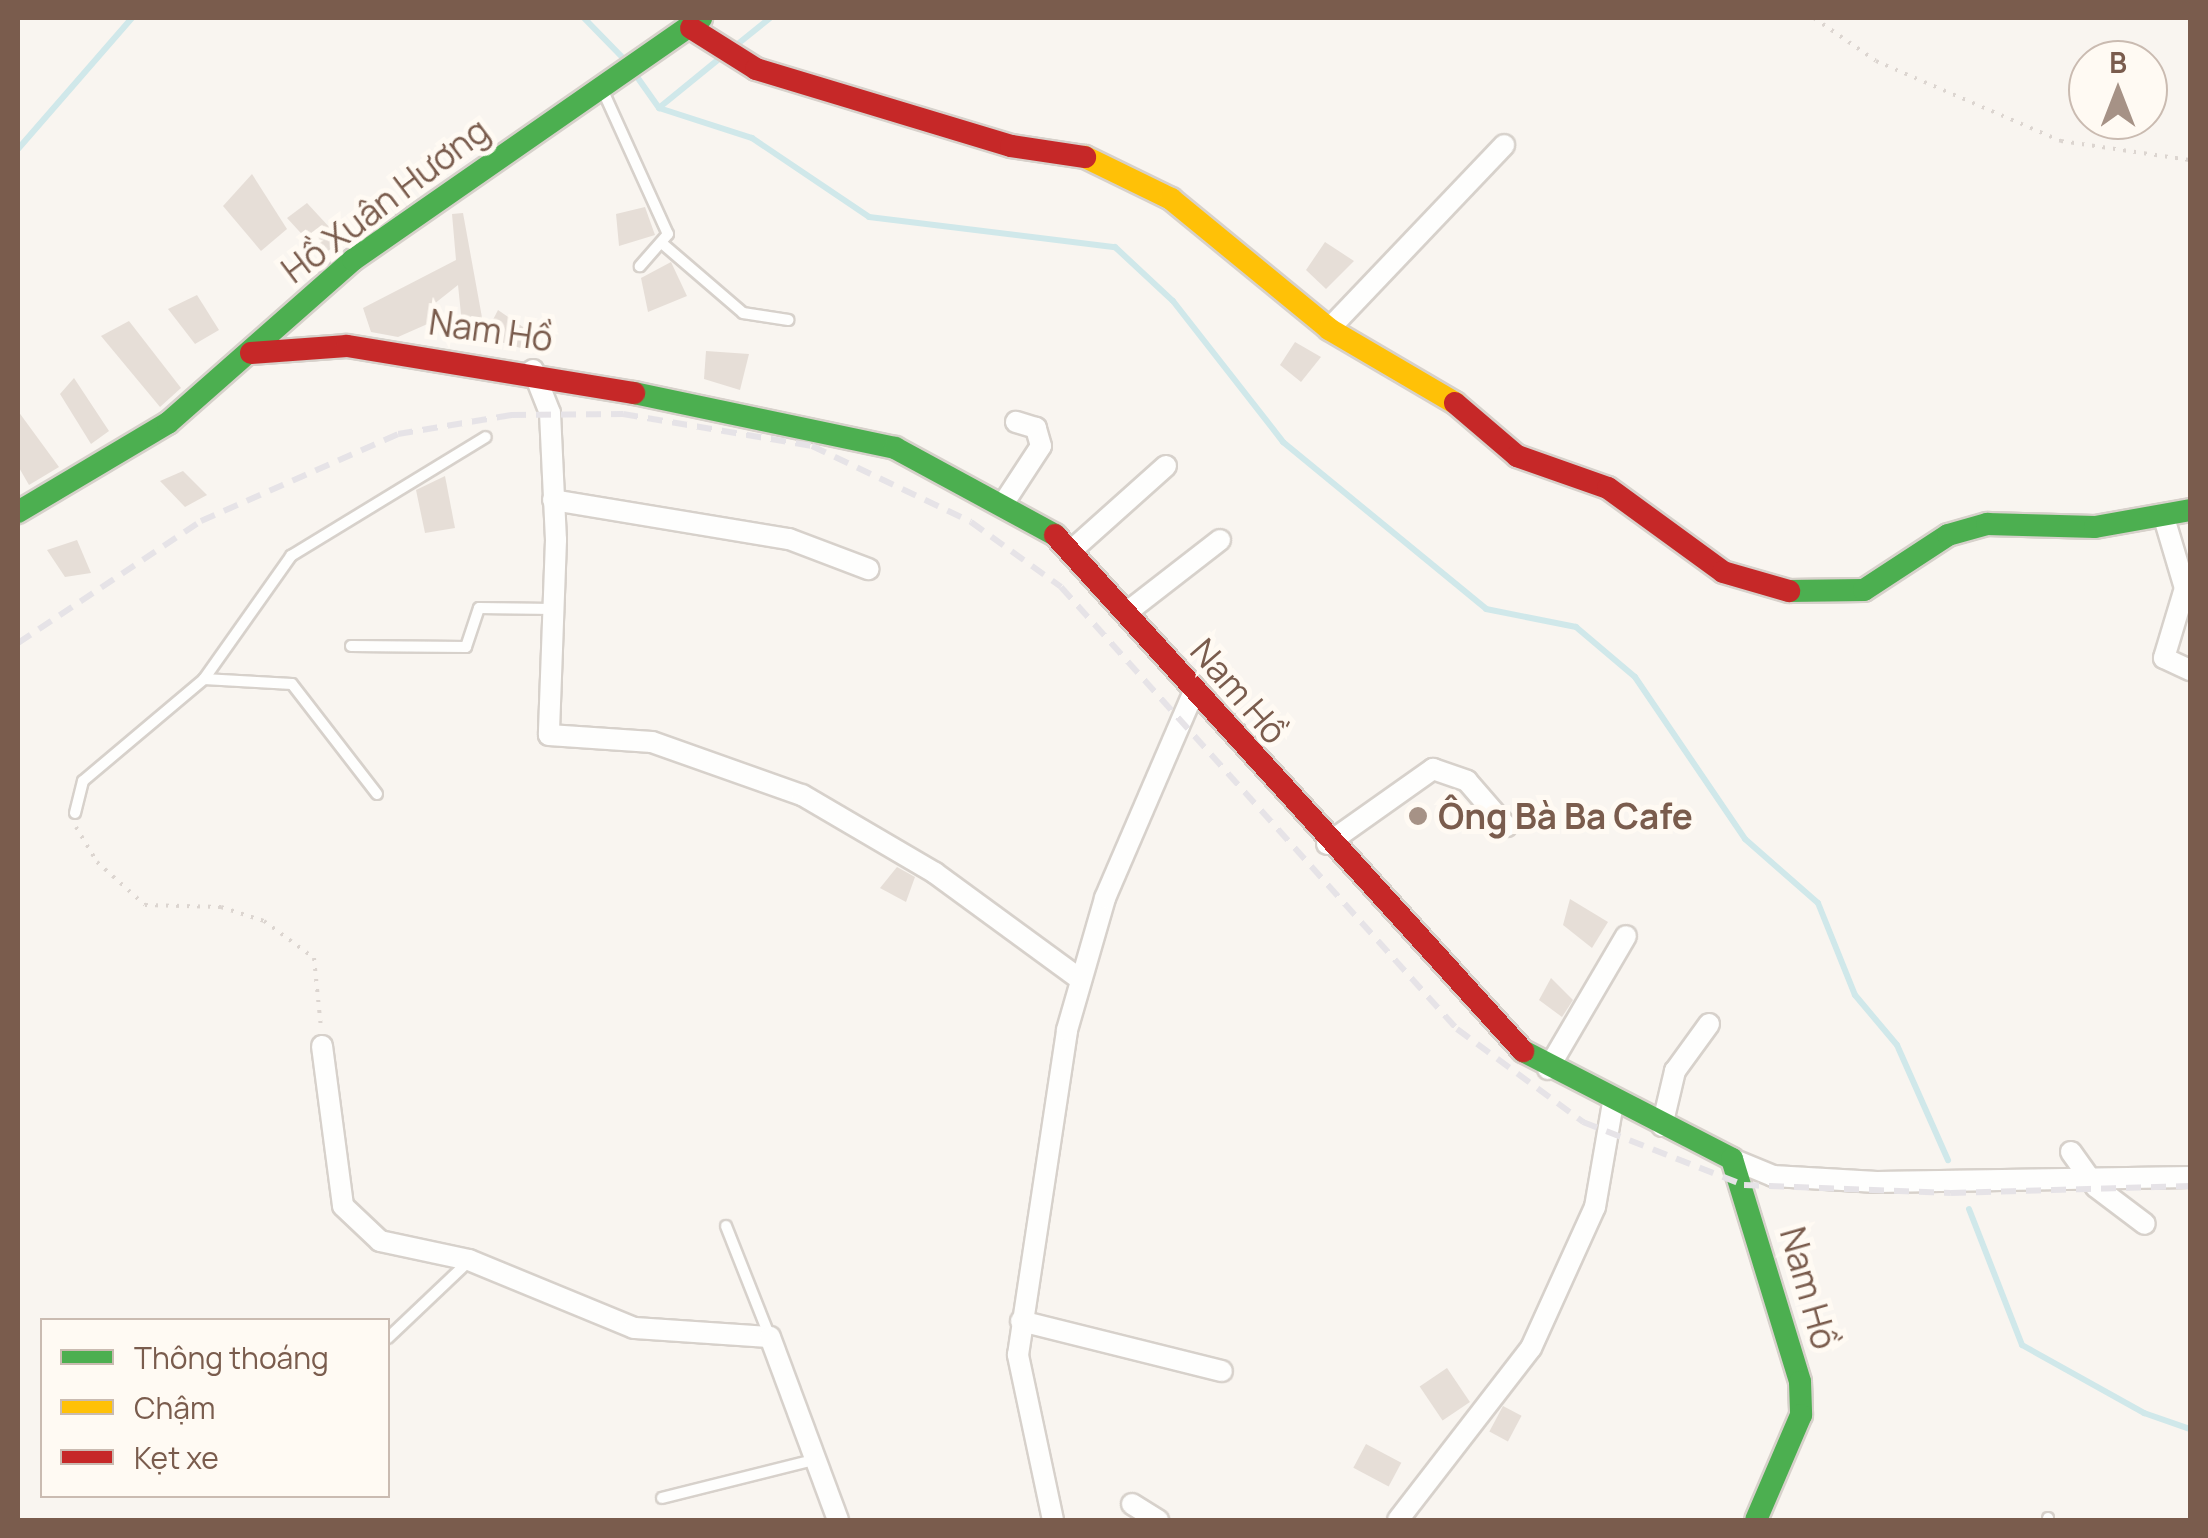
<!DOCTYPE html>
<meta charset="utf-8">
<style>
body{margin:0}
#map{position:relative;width:2208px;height:1538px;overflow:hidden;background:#f9f5f0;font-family:Manrope,sans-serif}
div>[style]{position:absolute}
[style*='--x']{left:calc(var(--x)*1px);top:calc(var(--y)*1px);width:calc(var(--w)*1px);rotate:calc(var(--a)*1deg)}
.stream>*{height:6px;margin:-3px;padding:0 3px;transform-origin:3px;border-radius:3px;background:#d0e8ea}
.building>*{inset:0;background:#e6ded7;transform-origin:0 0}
.path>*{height:4px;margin-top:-2px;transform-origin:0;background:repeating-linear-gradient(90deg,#dcd5d0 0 2.5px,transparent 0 10.5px)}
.roads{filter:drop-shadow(2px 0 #d7d1cb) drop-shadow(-2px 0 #d7d1cb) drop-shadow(0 2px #d7d1cb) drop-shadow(0 -2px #d7d1cb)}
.lane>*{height:10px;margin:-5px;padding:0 5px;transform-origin:5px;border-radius:5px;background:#fefefd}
.street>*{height:20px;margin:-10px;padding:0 10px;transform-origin:10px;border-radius:10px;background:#fefefd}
.fast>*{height:22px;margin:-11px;padding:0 11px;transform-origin:11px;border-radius:11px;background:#4caf50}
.slow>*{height:22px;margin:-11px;padding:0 11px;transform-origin:11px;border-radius:11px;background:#ffc107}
.jam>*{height:22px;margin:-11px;padding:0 11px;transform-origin:11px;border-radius:11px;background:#c62828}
.rail>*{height:6px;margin-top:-3px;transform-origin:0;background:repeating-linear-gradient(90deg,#e6e3e7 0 15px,transparent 0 25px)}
.dots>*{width:28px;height:28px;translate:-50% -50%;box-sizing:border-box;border:5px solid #fffaf3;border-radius:50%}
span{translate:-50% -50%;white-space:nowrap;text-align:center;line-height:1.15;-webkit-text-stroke:10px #fffaf3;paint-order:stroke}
.street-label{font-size:35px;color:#7a5c4d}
.poi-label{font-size:35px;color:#7a5c4d;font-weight:700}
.left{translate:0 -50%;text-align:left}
.frame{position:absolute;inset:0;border:20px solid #7a5c4d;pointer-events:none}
.legend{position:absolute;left:40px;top:1318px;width:350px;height:180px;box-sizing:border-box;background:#fffaf3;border:2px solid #cabbb1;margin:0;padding:12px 18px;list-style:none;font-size:30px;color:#7a5c4d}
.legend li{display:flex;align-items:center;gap:20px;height:50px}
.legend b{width:50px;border:2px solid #cabbb1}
.north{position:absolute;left:2068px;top:40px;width:100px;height:100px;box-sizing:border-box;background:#fffaf3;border:2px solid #cabbb1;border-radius:50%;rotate:0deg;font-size:28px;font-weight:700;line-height:40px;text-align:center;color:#7a5c4d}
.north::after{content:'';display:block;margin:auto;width:35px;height:45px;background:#a69286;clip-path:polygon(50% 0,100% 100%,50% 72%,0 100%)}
</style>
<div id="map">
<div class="stream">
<i style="--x:584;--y:18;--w:59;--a:45.7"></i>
<i style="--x:734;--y:47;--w:46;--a:-38.9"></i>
<i style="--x:635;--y:74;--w:42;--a:54.8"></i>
<i style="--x:659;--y:108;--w:98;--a:17.9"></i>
<i style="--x:752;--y:138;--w:141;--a:34"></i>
<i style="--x:869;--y:217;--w:248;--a:7"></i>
<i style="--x:1115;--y:247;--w:79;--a:43"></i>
<i style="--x:1173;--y:301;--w:179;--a:52"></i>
<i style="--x:1283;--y:442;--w:263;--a:39.4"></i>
<i style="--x:1486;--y:609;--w:92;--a:11.3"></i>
<i style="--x:1576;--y:627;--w:77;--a:40.3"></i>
<i style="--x:1635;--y:677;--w:196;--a:55.8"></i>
<i style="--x:1745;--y:839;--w:97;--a:41.2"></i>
<i style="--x:1818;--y:903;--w:99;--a:68.1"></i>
<i style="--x:1855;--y:995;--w:65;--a:50"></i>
<i style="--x:1897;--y:1045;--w:126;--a:66.1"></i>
<i style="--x:660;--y:107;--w:77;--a:-39.2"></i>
<i style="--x:18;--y:149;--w:174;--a:-49"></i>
<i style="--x:1969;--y:1209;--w:146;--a:68.7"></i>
<i style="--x:2022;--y:1345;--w:140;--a:29.1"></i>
<i style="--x:2144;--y:1413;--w:49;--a:19.2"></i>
</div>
<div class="building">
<i style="clip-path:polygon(252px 174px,287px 229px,261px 251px,223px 206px)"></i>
<i style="clip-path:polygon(307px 203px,343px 242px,321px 255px,287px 218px)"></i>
<i style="clip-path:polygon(645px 207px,655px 235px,619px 246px,616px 214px)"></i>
<i style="clip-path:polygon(463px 213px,483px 323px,462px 324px,458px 285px,429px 308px,432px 322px,398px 337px,371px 332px,363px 308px,456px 260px,452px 214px)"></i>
<i style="clip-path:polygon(1325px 242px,1354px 261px,1326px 289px,1306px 270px)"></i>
<i style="clip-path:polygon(671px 262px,687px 296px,648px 312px,641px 278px)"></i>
<i style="clip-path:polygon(197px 295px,219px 330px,195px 344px,168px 309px)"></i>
<i style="clip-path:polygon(498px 310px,526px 329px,524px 349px,484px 337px)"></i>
<i style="clip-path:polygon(129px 321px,181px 388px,160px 407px,101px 336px)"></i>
<i style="clip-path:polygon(1295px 342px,1321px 357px,1301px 382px,1280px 365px)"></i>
<i style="clip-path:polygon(706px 351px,749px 354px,740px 390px,704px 379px)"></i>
<i style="clip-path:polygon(74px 378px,109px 431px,91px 444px,60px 394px)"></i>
<i style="clip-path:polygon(18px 411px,59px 467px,29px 485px,18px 466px)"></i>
<i style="clip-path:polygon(183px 471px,207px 495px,185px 507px,160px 481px)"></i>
<i style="clip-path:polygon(445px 476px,455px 528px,425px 533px,416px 490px)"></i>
<i style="clip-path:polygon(77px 540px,91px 573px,65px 577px,47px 550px)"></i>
<i style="clip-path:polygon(897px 867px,915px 877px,906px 902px,880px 888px)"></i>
<i style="clip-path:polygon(1570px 899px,1608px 922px,1592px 948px,1563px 925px)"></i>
<i style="clip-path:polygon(1551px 978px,1573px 1000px,1562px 1017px,1539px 1000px)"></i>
<i style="left:1447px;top:1368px;width:41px;height:33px;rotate:56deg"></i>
<i style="left:1503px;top:1406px;width:21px;height:29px;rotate:28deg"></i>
<i style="left:1366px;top:1444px;width:40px;height:27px;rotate:28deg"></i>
</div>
<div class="path">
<i style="--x:1814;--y:18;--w:75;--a:34.7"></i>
<i style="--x:1876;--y:61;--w:202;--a:23.4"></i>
<i style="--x:2061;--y:141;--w:130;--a:8.4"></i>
<i style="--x:76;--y:827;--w:41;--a:59"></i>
<i style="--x:97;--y:862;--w:64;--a:41.9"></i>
<i style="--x:145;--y:905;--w:76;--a:1.5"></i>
<i style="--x:221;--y:907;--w:45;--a:18"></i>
<i style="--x:264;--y:921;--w:62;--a:36.5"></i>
<i style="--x:314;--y:958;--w:70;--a:84.3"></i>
</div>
<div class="roads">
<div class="lane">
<i style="--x:603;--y:91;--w:157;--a:65.6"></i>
<i style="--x:668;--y:234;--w:43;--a:131.2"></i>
<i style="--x:664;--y:245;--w:104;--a:40.7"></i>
<i style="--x:743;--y:313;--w:46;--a:8.8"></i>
<i style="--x:351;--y:646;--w:115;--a:0.5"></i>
<i style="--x:466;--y:647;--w:41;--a:-71.6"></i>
<i style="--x:479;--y:608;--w:74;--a:0.8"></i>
<i style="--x:204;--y:679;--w:88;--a:3.3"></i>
<i style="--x:292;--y:684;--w:139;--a:52.3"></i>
<i style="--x:75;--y:813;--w:33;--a:-76"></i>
<i style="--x:83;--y:781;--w:158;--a:-40.1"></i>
<i style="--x:204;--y:679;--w:151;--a:-54.7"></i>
<i style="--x:291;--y:556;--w:228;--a:-31.4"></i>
<i style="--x:726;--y:1226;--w:119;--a:68.4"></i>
<i style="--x:388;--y:1338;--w:112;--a:-43.5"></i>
<i style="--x:662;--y:1498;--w:160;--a:-14.1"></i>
<i style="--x:2048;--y:1518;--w:2;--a:90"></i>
</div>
<div class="street">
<i style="--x:1329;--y:329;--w:254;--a:-46.4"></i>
<i style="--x:533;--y:370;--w:46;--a:68.4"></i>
<i style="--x:550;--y:413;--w:127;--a:87.3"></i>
<i style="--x:556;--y:540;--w:195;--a:92.1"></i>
<i style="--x:549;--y:735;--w:103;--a:3.9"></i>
<i style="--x:652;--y:742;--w:159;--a:19.5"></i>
<i style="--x:802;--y:795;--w:154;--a:30.4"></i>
<i style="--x:935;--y:873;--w:176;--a:36.2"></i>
<i style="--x:1007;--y:498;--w:62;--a:-56.8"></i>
<i style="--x:1041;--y:446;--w:19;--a:-106"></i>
<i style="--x:1036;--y:428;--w:21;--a:-163"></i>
<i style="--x:553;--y:500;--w:239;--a:9.4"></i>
<i style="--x:789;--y:539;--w:85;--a:20.8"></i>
<i style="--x:2165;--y:521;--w:70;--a:73.4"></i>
<i style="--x:2185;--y:588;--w:73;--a:106.7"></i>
<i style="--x:2164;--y:658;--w:29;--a:25"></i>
<i style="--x:1072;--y:550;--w:126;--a:-41.8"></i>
<i style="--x:1126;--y:613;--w:119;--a:-37.8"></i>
<i style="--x:1327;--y:844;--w:130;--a:-35.3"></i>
<i style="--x:1433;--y:769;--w:36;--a:19"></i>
<i style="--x:1467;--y:781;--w:60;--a:49.1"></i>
<i style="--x:322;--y:1046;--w:161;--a:82.5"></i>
<i style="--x:343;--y:1206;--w:51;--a:43.4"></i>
<i style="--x:380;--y:1241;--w:91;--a:12.1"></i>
<i style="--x:469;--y:1260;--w:178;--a:22.4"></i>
<i style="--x:634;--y:1328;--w:136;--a:3.8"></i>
<i style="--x:770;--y:1337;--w:195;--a:69.6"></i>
<i style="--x:1548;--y:1069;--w:154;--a:-59.6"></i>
<i style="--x:1662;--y:1126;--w:57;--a:-76.7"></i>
<i style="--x:1675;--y:1071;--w:58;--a:-54.1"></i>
<i style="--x:2071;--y:1152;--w:43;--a:54.5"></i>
<i style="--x:2096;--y:1187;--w:61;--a:37.1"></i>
<i style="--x:1732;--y:1159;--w:44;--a:22.5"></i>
<i style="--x:1773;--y:1176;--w:104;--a:3.3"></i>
<i style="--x:1877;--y:1182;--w:313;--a:-0.9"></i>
<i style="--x:1021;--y:1321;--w:207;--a:14"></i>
<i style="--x:1132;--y:1504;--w:31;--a:32"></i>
<i style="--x:1053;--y:1520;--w:169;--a:-102"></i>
<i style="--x:1018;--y:1355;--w:329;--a:-81.4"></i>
<i style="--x:1067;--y:1030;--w:137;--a:-73.9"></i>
<i style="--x:1105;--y:898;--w:222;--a:-66.7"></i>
<i style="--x:1398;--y:1520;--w:217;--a:-52.3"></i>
<i style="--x:1531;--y:1348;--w:155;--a:-65.6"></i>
<i style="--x:1595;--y:1207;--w:106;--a:-80.2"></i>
</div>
<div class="fast">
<i style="--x:634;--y:393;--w:267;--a:11.9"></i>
<i style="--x:895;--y:448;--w:182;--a:28.5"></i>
<i style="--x:18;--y:512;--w:174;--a:-30.7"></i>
<i style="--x:168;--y:423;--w:247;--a:-41.4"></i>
<i style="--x:353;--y:260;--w:424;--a:-34.8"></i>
<i style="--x:1789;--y:591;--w:75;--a:-0.8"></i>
<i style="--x:1864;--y:590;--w:100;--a:-33.2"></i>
<i style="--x:1948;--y:535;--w:41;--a:-15.8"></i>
<i style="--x:1987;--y:524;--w:108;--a:1.6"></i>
<i style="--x:2095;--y:527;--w:97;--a:-10.1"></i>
<i style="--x:1523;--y:1051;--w:235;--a:27.3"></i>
<i style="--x:1732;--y:1159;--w:233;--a:73"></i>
<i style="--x:1800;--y:1382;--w:33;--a:88"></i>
<i style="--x:1801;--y:1415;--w:114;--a:113.2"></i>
</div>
<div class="slow">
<i style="--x:1085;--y:157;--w:96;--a:26"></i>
<i style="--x:1171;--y:199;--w:205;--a:39.4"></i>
<i style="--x:1329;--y:329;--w:146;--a:30.4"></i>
</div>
<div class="jam">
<i style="--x:691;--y:28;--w:77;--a:32.2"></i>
<i style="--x:756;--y:69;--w:266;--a:16.8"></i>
<i style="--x:1011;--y:146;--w:75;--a:8.5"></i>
<i style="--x:251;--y:353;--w:96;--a:-4.2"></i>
<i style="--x:347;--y:346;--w:291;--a:9.3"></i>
<i style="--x:1455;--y:403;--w:82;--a:40.5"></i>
<i style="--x:1517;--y:456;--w:96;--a:19.4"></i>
<i style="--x:1608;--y:488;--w:142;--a:36.1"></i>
<i style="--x:1723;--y:572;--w:69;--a:16.1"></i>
<i style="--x:1055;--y:535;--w:697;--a:47.79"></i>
</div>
</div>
<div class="rail">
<i style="--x:18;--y:643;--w:220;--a:-33.7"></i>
<i style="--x:201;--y:521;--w:215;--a:-23.8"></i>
<i style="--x:398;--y:434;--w:115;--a:-9.5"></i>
<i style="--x:511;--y:415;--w:112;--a:-0.5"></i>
<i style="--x:623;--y:414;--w:192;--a:9.6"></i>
<i style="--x:812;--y:446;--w:176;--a:25.5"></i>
<i style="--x:971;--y:522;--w:111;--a:35.8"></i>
<i style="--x:1061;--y:587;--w:593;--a:48.14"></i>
<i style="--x:1457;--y:1029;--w:157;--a:36.4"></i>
<i style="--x:1583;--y:1122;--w:173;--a:21.4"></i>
<i style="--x:1744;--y:1185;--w:207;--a:2.2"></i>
<i style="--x:1951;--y:1193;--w:239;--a:-1.7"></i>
</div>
<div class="dots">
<i style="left:1418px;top:816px;background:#a69286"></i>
</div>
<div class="street-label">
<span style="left:385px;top:200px;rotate:-37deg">Hồ Xuân Hương</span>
<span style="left:491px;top:330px;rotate:8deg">Nam Hồ</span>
<span style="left:1239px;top:691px;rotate:49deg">Nam Hồ</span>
<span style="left:1809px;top:1288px;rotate:74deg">Nam Hồ</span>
</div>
<div class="poi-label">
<span class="left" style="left:1438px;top:816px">Ông Bà Ba Cafe</span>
</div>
<div class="frame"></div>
<ul class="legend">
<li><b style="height:12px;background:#4caf50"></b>Thông thoáng</li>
<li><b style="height:12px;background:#ffc107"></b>Chậm</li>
<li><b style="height:12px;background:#c62828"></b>Kẹt xe</li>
</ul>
<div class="north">B</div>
</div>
